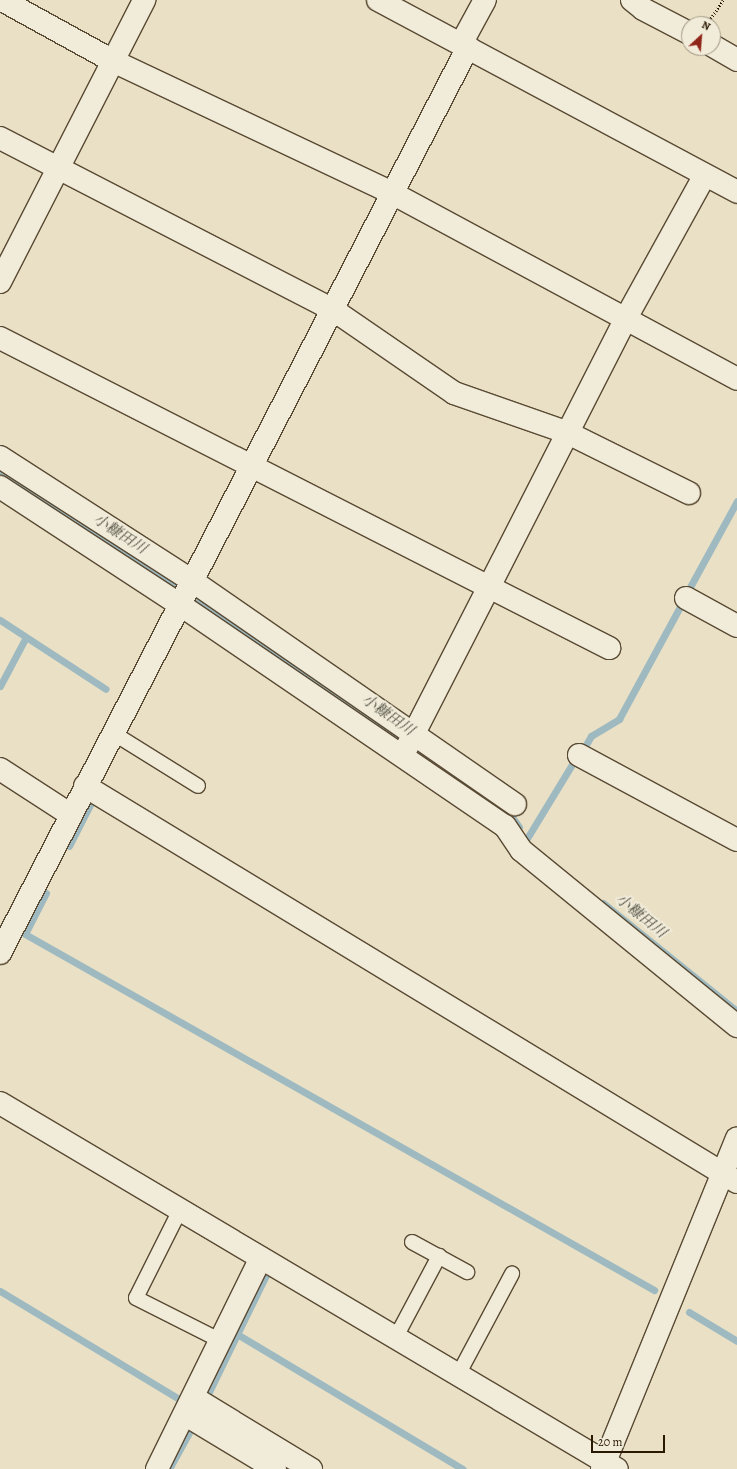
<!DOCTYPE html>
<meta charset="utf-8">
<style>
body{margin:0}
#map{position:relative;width:737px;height:1469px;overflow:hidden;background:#e9e0c5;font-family:Alegreya,"Noto Serif JP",serif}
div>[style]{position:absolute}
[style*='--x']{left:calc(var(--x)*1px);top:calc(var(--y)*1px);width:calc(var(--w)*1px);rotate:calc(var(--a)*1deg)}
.stream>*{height:7px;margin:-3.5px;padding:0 3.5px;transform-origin:3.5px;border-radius:3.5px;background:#9ebac0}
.path>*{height:2.5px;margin-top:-1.25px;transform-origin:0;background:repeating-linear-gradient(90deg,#291802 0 1px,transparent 0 3px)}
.roads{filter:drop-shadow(1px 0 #594a33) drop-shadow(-1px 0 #594a33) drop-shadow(0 1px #594a33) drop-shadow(0 -1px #594a33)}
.lane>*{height:14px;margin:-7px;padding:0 7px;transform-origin:7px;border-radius:7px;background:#f1ebd9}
.street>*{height:22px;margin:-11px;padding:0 11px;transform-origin:11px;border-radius:11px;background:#f1ebd9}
.secondary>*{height:22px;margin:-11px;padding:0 11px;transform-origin:11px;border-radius:11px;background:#f1ebd9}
span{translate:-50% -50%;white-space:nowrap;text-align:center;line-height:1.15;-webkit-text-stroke:4px #f1ebd9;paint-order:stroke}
.water-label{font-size:15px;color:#525144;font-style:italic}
.north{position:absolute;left:681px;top:16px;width:40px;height:40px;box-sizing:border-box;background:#f1ebd9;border:1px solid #a19783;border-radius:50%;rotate:26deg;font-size:11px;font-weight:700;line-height:16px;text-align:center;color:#291802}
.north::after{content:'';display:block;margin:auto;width:14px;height:18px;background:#8f2418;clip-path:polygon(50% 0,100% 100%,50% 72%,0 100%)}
.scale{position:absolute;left:591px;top:1435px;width:74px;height:18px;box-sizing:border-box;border:2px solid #291802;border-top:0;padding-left:5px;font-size:12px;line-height:14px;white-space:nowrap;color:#291802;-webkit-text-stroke:3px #f1ebd9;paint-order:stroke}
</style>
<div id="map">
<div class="stream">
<i style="--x:0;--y:472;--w:250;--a:32.9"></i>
<i style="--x:210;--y:608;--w:367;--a:34.7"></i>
<i style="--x:512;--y:817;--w:12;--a:55"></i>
<i style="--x:690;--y:587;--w:98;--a:-61.3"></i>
<i style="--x:0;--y:620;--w:126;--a:33.1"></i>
<i style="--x:0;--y:686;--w:55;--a:-62"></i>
<i style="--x:590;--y:751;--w:7;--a:-153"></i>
<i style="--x:584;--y:748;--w:14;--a:-60"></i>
<i style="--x:591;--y:736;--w:33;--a:-31"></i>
<i style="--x:619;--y:719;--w:132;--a:-61.5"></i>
<i style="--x:526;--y:840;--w:92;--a:-58.7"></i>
<i style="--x:69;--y:846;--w:48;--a:-62.9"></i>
<i style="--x:46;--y:893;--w:46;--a:117.1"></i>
<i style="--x:25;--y:934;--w:723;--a:29.51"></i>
<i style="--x:603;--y:903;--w:172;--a:38.9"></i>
<i style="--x:0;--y:1291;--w:213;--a:31.1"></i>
<i style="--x:689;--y:1312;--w:56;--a:31.1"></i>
<i style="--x:237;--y:1334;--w:263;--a:30.9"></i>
<i style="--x:208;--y:1394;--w:132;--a:-64"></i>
<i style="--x:266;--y:1275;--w:6;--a:-31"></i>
<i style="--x:169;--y:1469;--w:43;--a:-61.1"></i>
</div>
<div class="path">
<i style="--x:709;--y:21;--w:25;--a:-56"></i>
</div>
<div class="roads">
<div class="lane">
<i style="--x:113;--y:733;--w:100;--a:31.9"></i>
<i style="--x:180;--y:1210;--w:98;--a:116.6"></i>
<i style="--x:136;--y:1298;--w:95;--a:26.8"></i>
<i style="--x:412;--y:1242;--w:63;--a:28.6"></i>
<i style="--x:396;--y:1337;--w:92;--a:-62"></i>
<i style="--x:458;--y:1375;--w:115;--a:-61.9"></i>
</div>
<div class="street">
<i style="--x:2;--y:0;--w:127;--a:28.8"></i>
<i style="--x:113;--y:61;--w:309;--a:25.3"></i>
<i style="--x:392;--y:193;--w:392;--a:28.3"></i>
<i style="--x:632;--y:0;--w:14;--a:39"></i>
<i style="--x:643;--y:9;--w:52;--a:27.6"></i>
<i style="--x:461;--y:44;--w:50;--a:-61.4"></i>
<i style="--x:713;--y:46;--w:28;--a:30"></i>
<i style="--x:0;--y:138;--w:373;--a:27.3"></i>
<i style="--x:332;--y:309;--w:148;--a:34.5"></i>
<i style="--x:454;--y:393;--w:121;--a:19.3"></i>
<i style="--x:568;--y:433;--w:135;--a:26.4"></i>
<i style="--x:0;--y:282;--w:317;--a:-62.9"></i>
<i style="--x:0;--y:338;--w:549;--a:26.99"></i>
<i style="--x:489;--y:587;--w:302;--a:-63"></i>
<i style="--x:626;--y:318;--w:163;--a:-61.1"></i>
<i style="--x:0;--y:457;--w:227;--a:32.8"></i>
<i style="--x:191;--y:580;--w:394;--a:34.7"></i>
<i style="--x:0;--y:487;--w:214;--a:33.2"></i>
<i style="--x:179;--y:604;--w:394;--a:34.3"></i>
<i style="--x:505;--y:826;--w:29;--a:56"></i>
<i style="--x:521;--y:850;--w:279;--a:39.2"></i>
<i style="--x:686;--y:598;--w:58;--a:28.8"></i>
<i style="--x:407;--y:747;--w:180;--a:-62.9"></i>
<i style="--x:489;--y:587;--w:135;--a:26.9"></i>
<i style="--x:579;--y:755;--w:179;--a:28.3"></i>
<i style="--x:0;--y:769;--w:85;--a:32.9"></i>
<i style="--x:85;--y:786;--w:763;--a:31.27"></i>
<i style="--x:0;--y:953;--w:1020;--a:-62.68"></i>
<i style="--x:0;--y:1103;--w:717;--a:30.68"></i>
<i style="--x:194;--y:1398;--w:137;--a:31.3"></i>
<i style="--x:186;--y:1415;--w:104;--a:31.2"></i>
<i style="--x:157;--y:1469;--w:235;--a:-63.8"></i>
<i style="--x:602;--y:1469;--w:357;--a:-67.8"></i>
</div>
<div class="secondary">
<i style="--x:378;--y:0;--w:407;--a:28.1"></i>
</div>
</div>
<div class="water-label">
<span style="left:120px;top:534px;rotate:33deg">小糠田川</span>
<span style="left:388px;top:715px;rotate:35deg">小糠田川</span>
<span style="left:641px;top:916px;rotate:39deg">小糠田川</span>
</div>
<div class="north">N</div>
<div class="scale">20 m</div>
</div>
